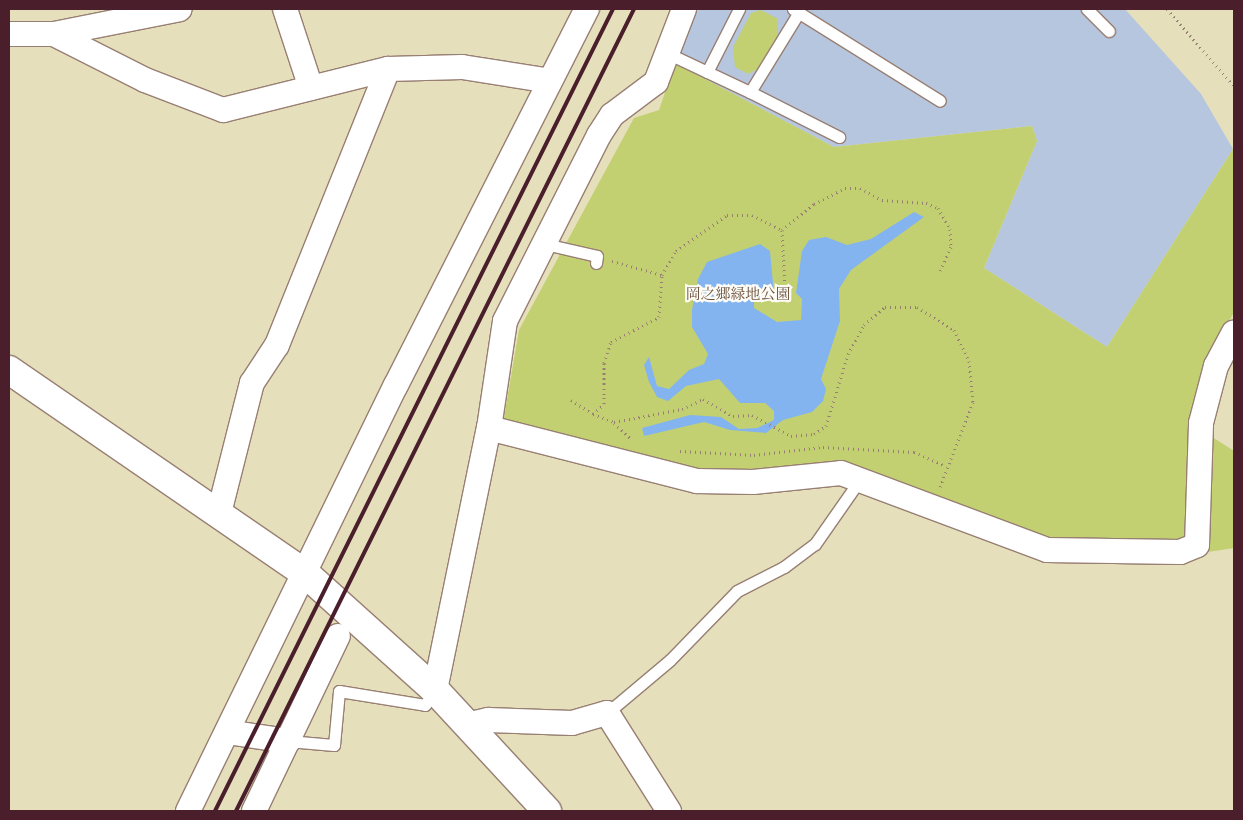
<!DOCTYPE html>
<meta charset="utf-8">
<style>
body{margin:0}
#map{position:relative;width:1243px;height:820px;overflow:hidden;background:#e5dfbb;font-family:"Libre Caslon Text","Noto Serif JP",serif}
div>[style]{position:absolute}
[style*='--x']{left:calc(var(--x)*1px);top:calc(var(--y)*1px);width:calc(var(--w)*1px);rotate:calc(var(--a)*1deg)}
.industrial>*{inset:0;background:#b5c6de}
.green>*{inset:0;background:#c2d071}
.water>*{inset:0;background:#84b4ef}
.path>*{height:3px;margin-top:-1.5px;transform-origin:0;background:repeating-linear-gradient(90deg,#987f73 0 1px,transparent 0 5px)}
.roads{filter:drop-shadow(1px 0 #987f73) drop-shadow(-1px 0 #987f73) drop-shadow(0 1px #987f73) drop-shadow(0 -1px #987f73)}
.service>*{height:11px;margin:-5.5px;padding:0 5.5px;transform-origin:5.5px;border-radius:5.5px;background:#fff}
.minor>*{height:24px;margin:-12px;padding:0 12px;transform-origin:12px;border-radius:12px;background:#fff}
.tertiary>*{height:28px;margin:-14px;padding:0 14px;transform-origin:14px;border-radius:14px;background:#fff}
.rail>*{height:4px;margin:-2px;padding:0 2px;transform-origin:2px;border-radius:2px;background:#4a1f2b}
span{translate:-50% -50%;white-space:nowrap;text-align:center;line-height:1.15;-webkit-text-stroke:4.5px #fdfcf7;paint-order:stroke}
.park-label{font-size:15px;color:#6e5440}
.frame{position:absolute;inset:0;border:10px solid #4a1f2b;pointer-events:none}
</style>
<div id="map">
<div class="industrial">
<i style="clip-path:polygon(698px 9px,1125px 9px,1201px 94px,1233px 149px,1107px 347px,984px 268px,1037px 141px,1032px 126px,834px 147px,675px 63px)"></i>
</div>
<div class="green">
<i style="clip-path:polygon(761px 10px,778px 19px,778px 35px,758px 69px,748px 74px,735px 67px,733px 47px,751px 13px)"></i>
<i style="clip-path:polygon(675px 63px,834px 147px,1032px 126px,1037px 141px,984px 268px,1107px 347px,1233px 149px,1234px 312px,1212px 354px,1192px 424px,1234px 451px,1234px 548px,1195px 554px,1060px 543px,843px 462px,697px 473px,503px 423px,519px 330px,634px 118px,659px 110px)"></i>
</div>
<div class="water">
<i style="clip-path:polygon(914px 212px,924px 217px,851px 270px,839px 289px,840px 321px,821px 379px,826px 389px,823px 401px,812px 412px,783px 420px,766px 433px,730px 430px,704px 422px,644px 436px,642px 428px,690px 415px,721px 417px,739px 429px,757px 428px,774px 420px,774px 411px,765px 403px,740px 403px,719px 379px,686px 386px,668px 401px,657px 397px,649px 382px,644px 365px,649px 357px,657px 386px,669px 389px,689px 370px,704px 364px,708px 354px,692px 327px,692px 310px,698px 279px,707px 262px,760px 244px,770px 251px,774px 294px,754px 300px,754px 308px,777px 322px,801px 320px,802px 299px,796px 293px,802px 251px,809px 240px,826px 237px,847px 245px,871px 239px)"></i>
</div>
<div class="path">
<i style="--x:1167;--y:9;--w:102;--a:49"></i>
<i style="--x:782;--y:230;--w:41;--a:-39.1"></i>
<i style="--x:814;--y:204;--w:35;--a:-27"></i>
<i style="--x:845;--y:188;--w:15;--a:0"></i>
<i style="--x:860;--y:188;--w:25;--a:29"></i>
<i style="--x:882;--y:200;--w:44;--a:3.9"></i>
<i style="--x:926;--y:203;--w:13;--a:23"></i>
<i style="--x:938;--y:208;--w:24;--a:60"></i>
<i style="--x:950;--y:229;--w:18;--a:87"></i>
<i style="--x:951;--y:247;--w:29;--a:115"></i>
<i style="--x:612;--y:261;--w:52;--a:15.6"></i>
<i style="--x:662;--y:275;--w:28;--a:-60"></i>
<i style="--x:676;--y:251;--w:62;--a:-35.2"></i>
<i style="--x:727;--y:215;--w:25;--a:0"></i>
<i style="--x:752;--y:215;--w:34;--a:27"></i>
<i style="--x:782;--y:230;--w:60;--a:87.1"></i>
<i style="--x:571;--y:400;--w:26;--a:32"></i>
<i style="--x:593;--y:414;--w:15;--a:-42"></i>
<i style="--x:604;--y:404;--w:41;--a:-90"></i>
<i style="--x:604;--y:363;--w:22;--a:-72"></i>
<i style="--x:611;--y:342;--w:54;--a:-27.5"></i>
<i style="--x:659;--y:317;--w:42;--a:-85.9"></i>
<i style="--x:593;--y:414;--w:22;--a:21"></i>
<i style="--x:614;--y:422;--w:69;--a:-10.8"></i>
<i style="--x:682;--y:409;--w:23;--a:-25"></i>
<i style="--x:703;--y:399;--w:34;--a:30"></i>
<i style="--x:733;--y:416;--w:19;--a:-3"></i>
<i style="--x:752;--y:415;--w:44;--a:28.3"></i>
<i style="--x:791;--y:436;--w:23;--a:-5"></i>
<i style="--x:814;--y:434;--w:14;--a:-34"></i>
<i style="--x:826;--y:426;--w:75;--a:-73"></i>
<i style="--x:848;--y:354;--w:33;--a:-61"></i>
<i style="--x:864;--y:325;--w:28;--a:-41"></i>
<i style="--x:885;--y:307;--w:32;--a:0"></i>
<i style="--x:917;--y:307;--w:44;--a:31.9"></i>
<i style="--x:954;--y:330;--w:34;--a:64"></i>
<i style="--x:969;--y:361;--w:41;--a:84.4"></i>
<i style="--x:973;--y:402;--w:91;--a:111.2"></i>
<i style="--x:614;--y:423;--w:23;--a:43"></i>
<i style="--x:680;--y:451;--w:74;--a:3.1"></i>
<i style="--x:754;--y:455;--w:69;--a:-6.6"></i>
<i style="--x:823;--y:447;--w:91;--a:3.1"></i>
<i style="--x:914;--y:452;--w:35;--a:24"></i>
</div>
<div class="roads">
<div class="service">
<i style="--x:793;--y:9;--w:173;--a:32"></i>
<i style="--x:1087;--y:9;--w:31;--a:45"></i>
<i style="--x:667;--y:53;--w:92;--a:25.2"></i>
<i style="--x:750;--y:92;--w:94;--a:-58.5"></i>
<i style="--x:707;--y:72;--w:71;--a:-63.1"></i>
<i style="--x:750;--y:92;--w:100;--a:26.8"></i>
<i style="--x:545;--y:244;--w:53;--a:13"></i>
<i style="--x:597;--y:256;--w:7;--a:98"></i>
<i style="--x:607;--y:713;--w:82;--a:-40.1"></i>
<i style="--x:670;--y:660;--w:96;--a:-45.8"></i>
<i style="--x:737;--y:591;--w:53;--a:-27.1"></i>
<i style="--x:784;--y:567;--w:39;--a:-37"></i>
<i style="--x:815;--y:544;--w:77;--a:-55.1"></i>
<i style="--x:288;--y:741;--w:46;--a:5"></i>
<i style="--x:334;--y:745;--w:54;--a:-84.7"></i>
<i style="--x:339;--y:691;--w:87;--a:9.2"></i>
<i style="--x:425;--y:705;--w:18;--a:-56"></i>
</div>
<div class="minor">
<i style="--x:285;--y:9;--w:83;--a:71.8"></i>
<i style="--x:9;--y:34;--w:45;--a:0"></i>
<i style="--x:54;--y:34;--w:102;--a:26.8"></i>
<i style="--x:145;--y:80;--w:84;--a:21"></i>
<i style="--x:223;--y:110;--w:170;--a:-14"></i>
<i style="--x:388;--y:69;--w:74;--a:-1.5"></i>
<i style="--x:462;--y:67;--w:89;--a:9"></i>
<i style="--x:54;--y:34;--w:128;--a:-11.2"></i>
<i style="--x:489;--y:428;--w:215;--a:14.3"></i>
<i style="--x:697;--y:481;--w:56;--a:1"></i>
<i style="--x:753;--y:482;--w:88;--a:-5.8"></i>
<i style="--x:841;--y:473;--w:220;--a:20.5"></i>
<i style="--x:1047;--y:550;--w:133;--a:0.9"></i>
<i style="--x:1180;--y:552;--w:18;--a:-22"></i>
<i style="--x:1197;--y:545;--w:122;--a:-88.1"></i>
<i style="--x:1201;--y:423;--w:59;--a:-75.3"></i>
<i style="--x:1216;--y:366;--w:38;--a:-62"></i>
<i style="--x:219;--y:513;--w:134;--a:-75.8"></i>
<i style="--x:252;--y:383;--w:45;--a:-56.7"></i>
<i style="--x:277;--y:345;--w:297;--a:-68.1"></i>
<i style="--x:435;--y:690;--w:268;--a:-78.4"></i>
<i style="--x:489;--y:428;--w:108;--a:-81.5"></i>
<i style="--x:505;--y:321;--w:208;--a:-63.2"></i>
<i style="--x:599;--y:135;--w:24;--a:-57"></i>
<i style="--x:612;--y:115;--w:55;--a:-36.9"></i>
<i style="--x:656;--y:82;--w:78;--a:-69"></i>
<i style="--x:466;--y:725;--w:23;--a:-13"></i>
<i style="--x:488;--y:720;--w:84;--a:2"></i>
<i style="--x:572;--y:723;--w:36;--a:-16"></i>
<i style="--x:607;--y:713;--w:116;--a:57.7"></i>
<i style="--x:227;--y:732;--w:62;--a:8.4"></i>
<i style="--x:188;--y:811;--w:474;--a:-64"></i>
<i style="--x:396;--y:385;--w:422;--a:-63.1"></i>
<i style="--x:254;--y:811;--w:194;--a:-64.4"></i>
</div>
<div class="tertiary">
<i style="--x:9;--y:370;--w:360;--a:34.5"></i>
<i style="--x:306;--y:574;--w:173;--a:42"></i>
<i style="--x:435;--y:690;--w:165;--a:47.2"></i>
</div>
</div>
<div class="rail">
<i style="--x:215;--y:811;--w:895;--a:-63.61"></i>
<i style="--x:236;--y:811;--w:895;--a:-63.61"></i>
</div>
<div class="park-label">
<span style="left:738px;top:294px">岡之郷緑地公園</span>
</div>
<div class="frame"></div>
</div>
